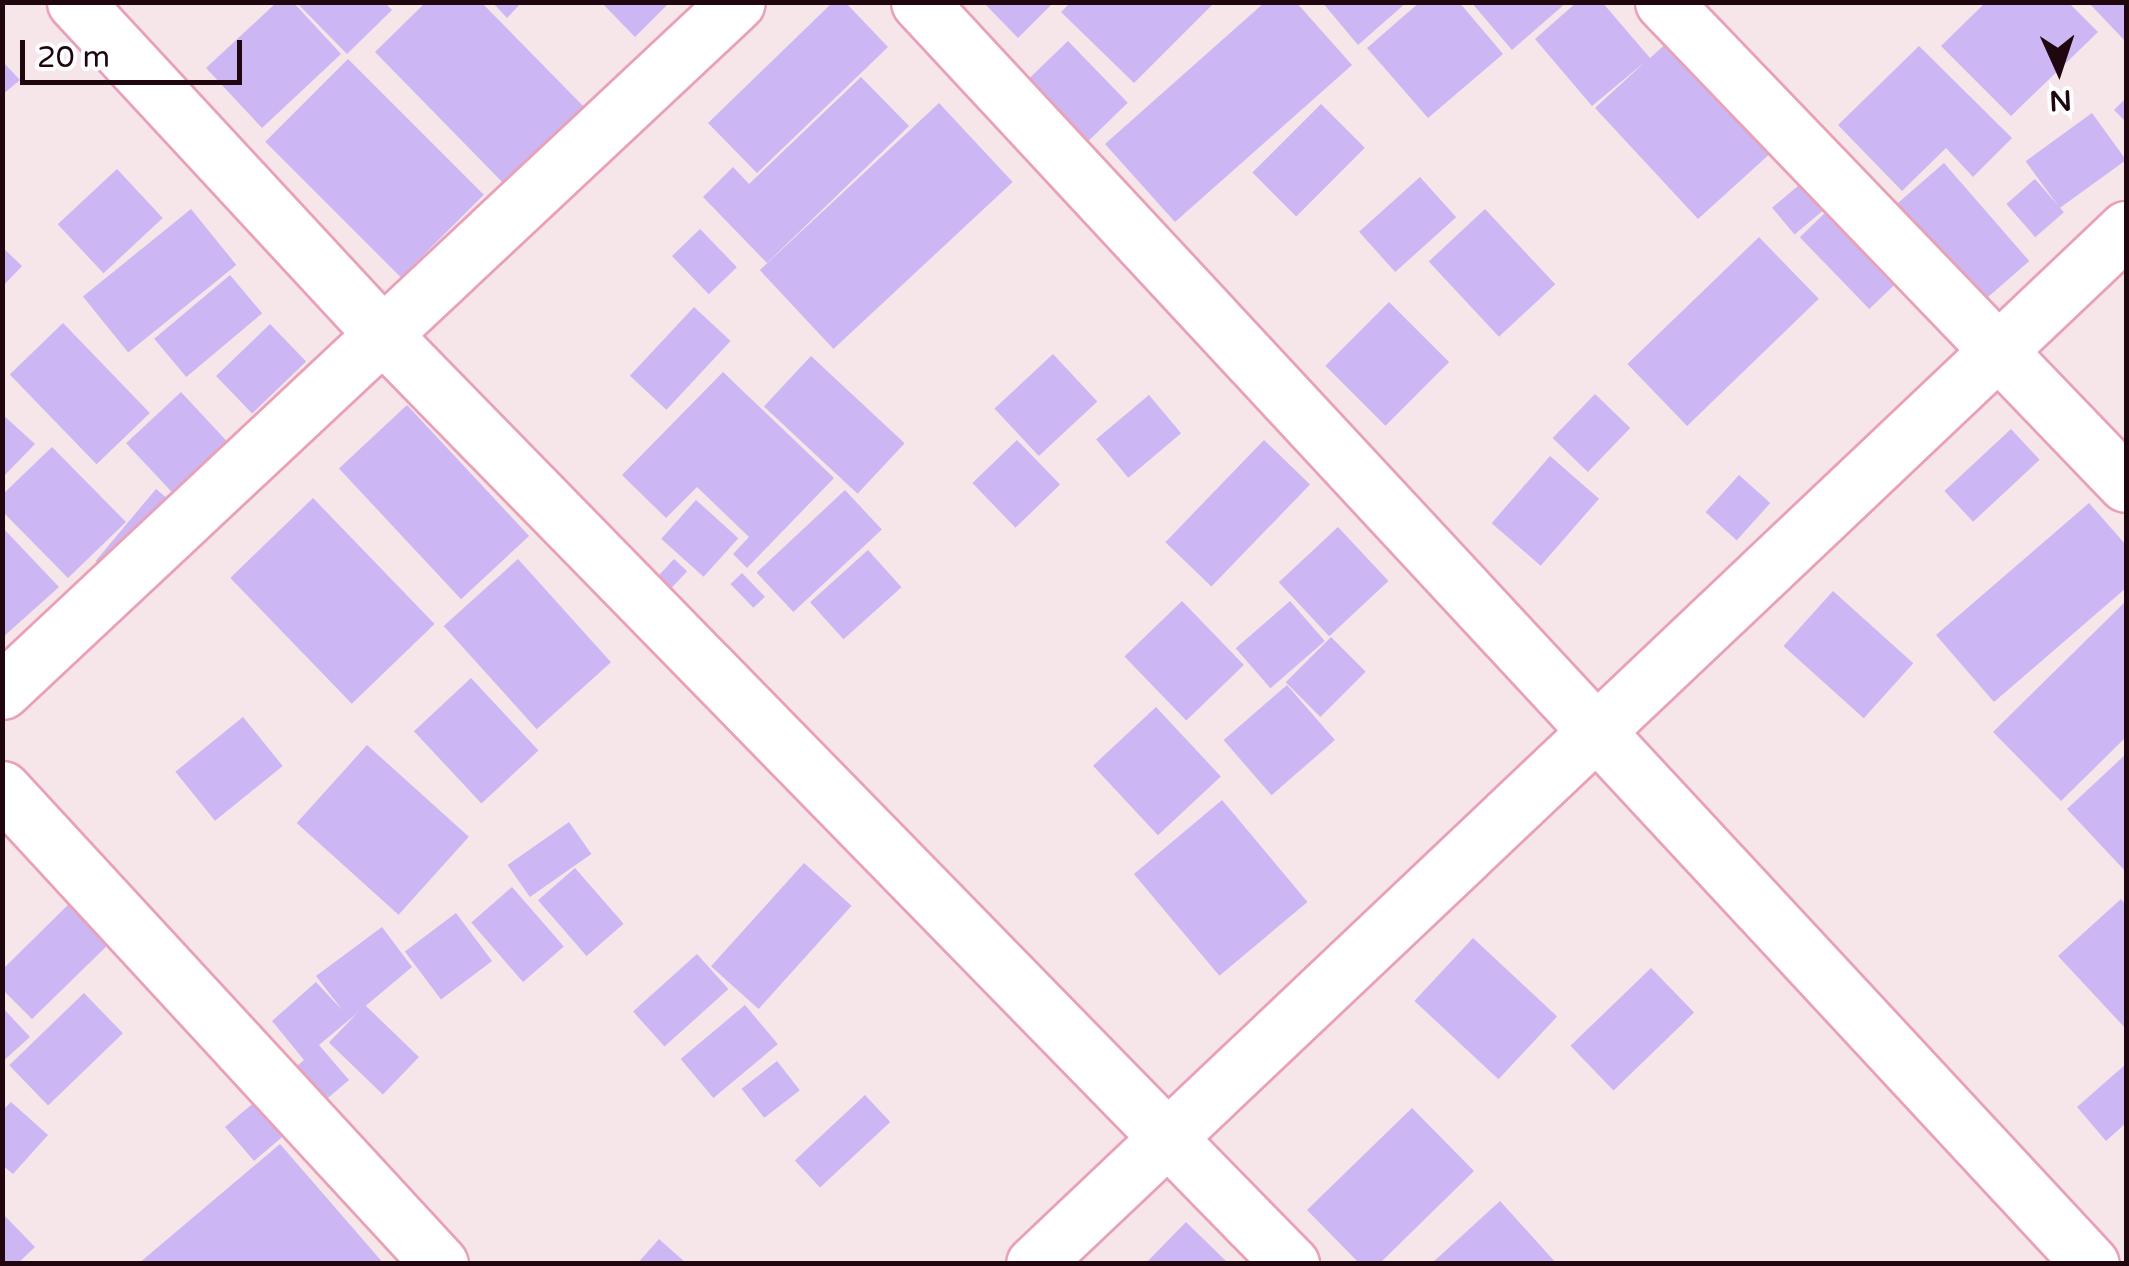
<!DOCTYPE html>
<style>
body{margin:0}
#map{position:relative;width:2129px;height:1266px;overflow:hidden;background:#f6e6ea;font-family:"Varela Round",sans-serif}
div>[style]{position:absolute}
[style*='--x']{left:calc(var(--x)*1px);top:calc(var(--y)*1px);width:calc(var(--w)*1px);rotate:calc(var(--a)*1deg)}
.building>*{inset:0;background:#ccb6f3;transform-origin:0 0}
.roads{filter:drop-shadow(2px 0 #e9a1b6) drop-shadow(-2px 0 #e9a1b6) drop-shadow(0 2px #e9a1b6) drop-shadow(0 -2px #e9a1b6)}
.minor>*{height:55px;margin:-27.5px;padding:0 27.5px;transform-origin:27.5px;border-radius:27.5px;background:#fff}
span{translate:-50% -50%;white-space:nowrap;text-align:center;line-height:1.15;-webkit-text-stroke:8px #fff;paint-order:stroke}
.frame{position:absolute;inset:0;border:5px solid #20070f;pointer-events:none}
.north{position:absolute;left:2009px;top:20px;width:100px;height:100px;-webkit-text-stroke:8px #fff;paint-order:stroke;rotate:177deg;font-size:28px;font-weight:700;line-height:40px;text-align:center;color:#20070f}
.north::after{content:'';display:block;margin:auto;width:35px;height:45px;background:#20070f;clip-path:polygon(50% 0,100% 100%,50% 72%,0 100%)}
.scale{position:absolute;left:20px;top:40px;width:222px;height:45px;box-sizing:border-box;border:5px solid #20070f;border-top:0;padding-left:12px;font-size:30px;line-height:35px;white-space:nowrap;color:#20070f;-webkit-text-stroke:8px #fff;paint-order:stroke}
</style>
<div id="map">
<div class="building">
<i style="clip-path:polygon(277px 2px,293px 2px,341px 54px,262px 128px,206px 68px)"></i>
<i style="clip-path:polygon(296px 2px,384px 2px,392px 10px,347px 54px)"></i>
<i style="clip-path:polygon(426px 2px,481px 2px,588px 111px,508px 188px,375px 52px)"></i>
<i style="clip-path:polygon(492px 2px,522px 2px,507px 18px)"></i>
<i style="clip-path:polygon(601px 2px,670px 2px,635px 37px)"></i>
<i style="clip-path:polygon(833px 2px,845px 2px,888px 47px,757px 173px,708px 123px)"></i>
<i style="clip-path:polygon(983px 2px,1054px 2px,1018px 38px)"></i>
<i style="clip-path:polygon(1071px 2px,1215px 2px,1134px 83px,1061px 12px)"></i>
<i style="clip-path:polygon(1265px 2px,1296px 2px,1352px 65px,1175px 222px,1105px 144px)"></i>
<i style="clip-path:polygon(1322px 2px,1407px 2px,1358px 45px)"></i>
<i style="clip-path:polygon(1420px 2px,1459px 2px,1503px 54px,1428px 118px,1367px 48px)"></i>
<i style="clip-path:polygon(1471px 2px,1567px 2px,1512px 50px)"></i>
<i style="clip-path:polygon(1577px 2px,1602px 2px,1650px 58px,1669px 41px,1773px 151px,1698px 219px,1595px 108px,1646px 61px,1592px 106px,1535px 39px)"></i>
<i style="clip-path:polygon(1986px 2px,2068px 2px,2098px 32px,2011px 116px,1941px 46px)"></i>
<i style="clip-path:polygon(2088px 2px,2126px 2px,2126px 42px)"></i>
<i style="left:1068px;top:41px;width:86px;height:62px;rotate:46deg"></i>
<i style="clip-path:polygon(1919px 46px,2012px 138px,1973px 177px,1946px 148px,1902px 191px,1838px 125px)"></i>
<i style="left:348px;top:59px;width:192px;height:117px;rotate:45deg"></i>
<i style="clip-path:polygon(2px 61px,20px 80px,2px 95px)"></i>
<i style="clip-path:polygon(861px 77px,909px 126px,767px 263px,703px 197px,733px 167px,749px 184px)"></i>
<i style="clip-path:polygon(2126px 98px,2126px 122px,2114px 110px)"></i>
<i style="left:939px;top:103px;width:108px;height:245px;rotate:47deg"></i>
<i style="left:1321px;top:104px;width:62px;height:97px;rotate:45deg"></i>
<i style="left:2092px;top:113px;width:58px;height:82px;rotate:54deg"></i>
<i style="left:1944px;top:163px;width:130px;height:77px;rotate:49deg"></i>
<i style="left:117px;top:169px;width:67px;height:81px;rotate:47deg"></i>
<i style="left:1420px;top:177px;width:54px;height:82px;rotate:48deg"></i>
<i style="left:2035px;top:179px;width:44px;height:38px;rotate:49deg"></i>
<i style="left:1805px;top:180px;width:35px;height:43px;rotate:50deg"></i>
<i style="left:1830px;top:208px;width:100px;height:42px;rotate:46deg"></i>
<i style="left:191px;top:209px;width:72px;height:139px;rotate:51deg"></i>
<i style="left:1485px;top:209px;width:103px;height:77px;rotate:47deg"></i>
<i style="left:700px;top:229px;width:53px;height:39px;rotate:46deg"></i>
<i style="left:1759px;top:237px;width:86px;height:183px;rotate:46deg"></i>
<i style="clip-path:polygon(2px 247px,22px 266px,2px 287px)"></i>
<i style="left:230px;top:275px;width:50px;height:99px;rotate:50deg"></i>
<i style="left:1389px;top:302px;width:85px;height:90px;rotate:45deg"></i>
<i style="left:694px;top:307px;width:50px;height:94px;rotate:43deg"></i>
<i style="left:63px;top:323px;width:125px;height:74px;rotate:46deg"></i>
<i style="left:270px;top:324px;width:52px;height:75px;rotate:46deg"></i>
<i style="left:1053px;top:354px;width:65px;height:80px;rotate:47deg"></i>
<i style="left:811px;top:356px;width:128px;height:69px;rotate:43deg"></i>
<i style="clip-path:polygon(723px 372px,834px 478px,747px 568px,733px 554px,749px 537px,697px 487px,666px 518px,622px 475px)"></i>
<i style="left:181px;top:392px;width:71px;height:75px;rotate:47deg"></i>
<i style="left:1595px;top:394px;width:49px;height:61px;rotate:44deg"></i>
<i style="left:1149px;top:395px;width:50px;height:69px;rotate:50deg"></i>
<i style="left:407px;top:405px;width:179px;height:93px;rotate:47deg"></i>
<i style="clip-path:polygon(2px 414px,35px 444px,2px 478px)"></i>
<i style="left:2011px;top:429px;width:42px;height:91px;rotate:47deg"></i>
<i style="left:1017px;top:440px;width:62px;height:62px;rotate:46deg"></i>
<i style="left:1264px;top:440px;width:64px;height:142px;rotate:44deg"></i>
<i style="clip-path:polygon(52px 447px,126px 522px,68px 578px,2px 511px,2px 495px)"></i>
<i style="left:1550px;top:456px;width:65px;height:89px;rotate:41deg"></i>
<i style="left:1739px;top:475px;width:42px;height:50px;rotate:42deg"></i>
<i style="left:156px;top:489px;width:33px;height:94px;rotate:40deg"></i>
<i style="left:845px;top:490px;width:54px;height:121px;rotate:47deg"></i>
<i style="left:313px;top:498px;width:175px;height:115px;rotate:46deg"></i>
<i style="left:696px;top:500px;width:57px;height:52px;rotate:42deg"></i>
<i style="clip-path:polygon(2089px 503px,2126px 545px,2126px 588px,1994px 702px,1936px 635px)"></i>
<i style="clip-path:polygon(2px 527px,59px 587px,2px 638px)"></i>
<i style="left:1338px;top:527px;width:74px;height:81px;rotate:47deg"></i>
<i style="left:868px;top:550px;width:50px;height:78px;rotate:48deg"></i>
<i style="left:518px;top:559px;width:139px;height:100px;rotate:48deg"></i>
<i style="left:674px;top:559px;width:18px;height:26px;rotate:43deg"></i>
<i style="left:742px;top:573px;width:33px;height:16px;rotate:46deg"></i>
<i style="left:1833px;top:591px;width:108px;height:74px;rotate:42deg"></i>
<i style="left:1182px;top:601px;width:89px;height:80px;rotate:46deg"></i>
<i style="left:1290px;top:601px;width:53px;height:72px;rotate:49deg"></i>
<i style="clip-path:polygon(2126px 601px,2126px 737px,2061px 801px,1993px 732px)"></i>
<i style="left:1331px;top:637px;width:49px;height:64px;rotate:45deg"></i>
<i style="left:471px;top:678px;width:99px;height:78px;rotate:47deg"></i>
<i style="left:1287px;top:685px;width:73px;height:84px;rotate:49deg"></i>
<i style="left:1156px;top:707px;width:95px;height:86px;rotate:47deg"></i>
<i style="left:243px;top:717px;width:63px;height:87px;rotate:51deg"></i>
<i style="left:367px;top:745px;width:137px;height:105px;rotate:42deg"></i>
<i style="clip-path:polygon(2126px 754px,2126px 872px,2067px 809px)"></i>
<i style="left:1222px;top:800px;width:133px;height:115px;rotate:50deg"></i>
<i style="left:569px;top:822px;width:39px;height:75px;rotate:55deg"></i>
<i style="left:804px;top:863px;width:64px;height:139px;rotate:42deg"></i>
<i style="left:575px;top:868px;width:74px;height:49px;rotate:49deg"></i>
<i style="left:512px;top:887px;width:79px;height:54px;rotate:49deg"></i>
<i style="clip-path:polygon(76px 897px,115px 938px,32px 1019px,2px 989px,2px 970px)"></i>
<i style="clip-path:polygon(2121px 899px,2126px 905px,2126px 1029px,2058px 956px)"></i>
<i style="left:456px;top:913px;width:60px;height:64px;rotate:53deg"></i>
<i style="clip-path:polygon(382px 927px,412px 967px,319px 1045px,349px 1080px,254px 1161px,225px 1127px,304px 1060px,272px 1021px,316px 982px,343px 1011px,316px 976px)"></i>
<i style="left:1473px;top:938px;width:115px;height:86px;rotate:43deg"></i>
<i style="left:697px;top:954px;width:47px;height:86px;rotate:48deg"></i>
<i style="left:1651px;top:968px;width:62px;height:112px;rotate:46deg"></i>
<i style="left:84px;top:993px;width:56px;height:104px;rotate:46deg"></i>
<i style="left:365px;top:1005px;width:75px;height:52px;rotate:44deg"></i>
<i style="left:745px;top:1005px;width:51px;height:84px;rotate:50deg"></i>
<i style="clip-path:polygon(2px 1007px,30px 1037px,2px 1062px)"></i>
<i style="left:777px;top:1061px;width:37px;height:45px;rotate:52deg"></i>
<i style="clip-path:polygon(2126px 1064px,2126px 1123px,2106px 1141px,2077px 1107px)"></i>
<i style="left:865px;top:1095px;width:37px;height:96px;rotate:47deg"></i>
<i style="clip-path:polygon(11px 1102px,48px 1135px,13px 1174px,2px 1165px,2px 1111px)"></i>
<i style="clip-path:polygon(1412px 1108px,1474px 1171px,1379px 1264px,1360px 1264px,1307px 1210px)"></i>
<i style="clip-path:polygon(280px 1144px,384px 1264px,138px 1264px)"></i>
<i style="clip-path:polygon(1500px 1201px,1557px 1264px,1431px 1264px)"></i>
<i style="clip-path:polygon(2px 1213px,35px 1247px,17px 1264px,2px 1264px)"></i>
<i style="clip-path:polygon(1186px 1222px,1229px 1264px,1145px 1264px)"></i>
<i style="clip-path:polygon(659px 1239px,687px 1264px,637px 1264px)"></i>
</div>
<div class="roads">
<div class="minor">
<i style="--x:75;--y:2;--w:455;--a:47.2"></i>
<i style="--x:384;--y:336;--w:1298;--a:45.66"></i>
<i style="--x:919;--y:2;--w:1722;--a:47.12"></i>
<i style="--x:1663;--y:2;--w:668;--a:46.15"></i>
<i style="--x:2;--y:691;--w:1007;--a:-43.15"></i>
<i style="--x:2;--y:789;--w:646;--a:47.32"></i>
<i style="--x:1034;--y:1264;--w:1505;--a:-43.46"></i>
</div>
</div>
<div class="frame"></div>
<div class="north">N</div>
<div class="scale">20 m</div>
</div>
